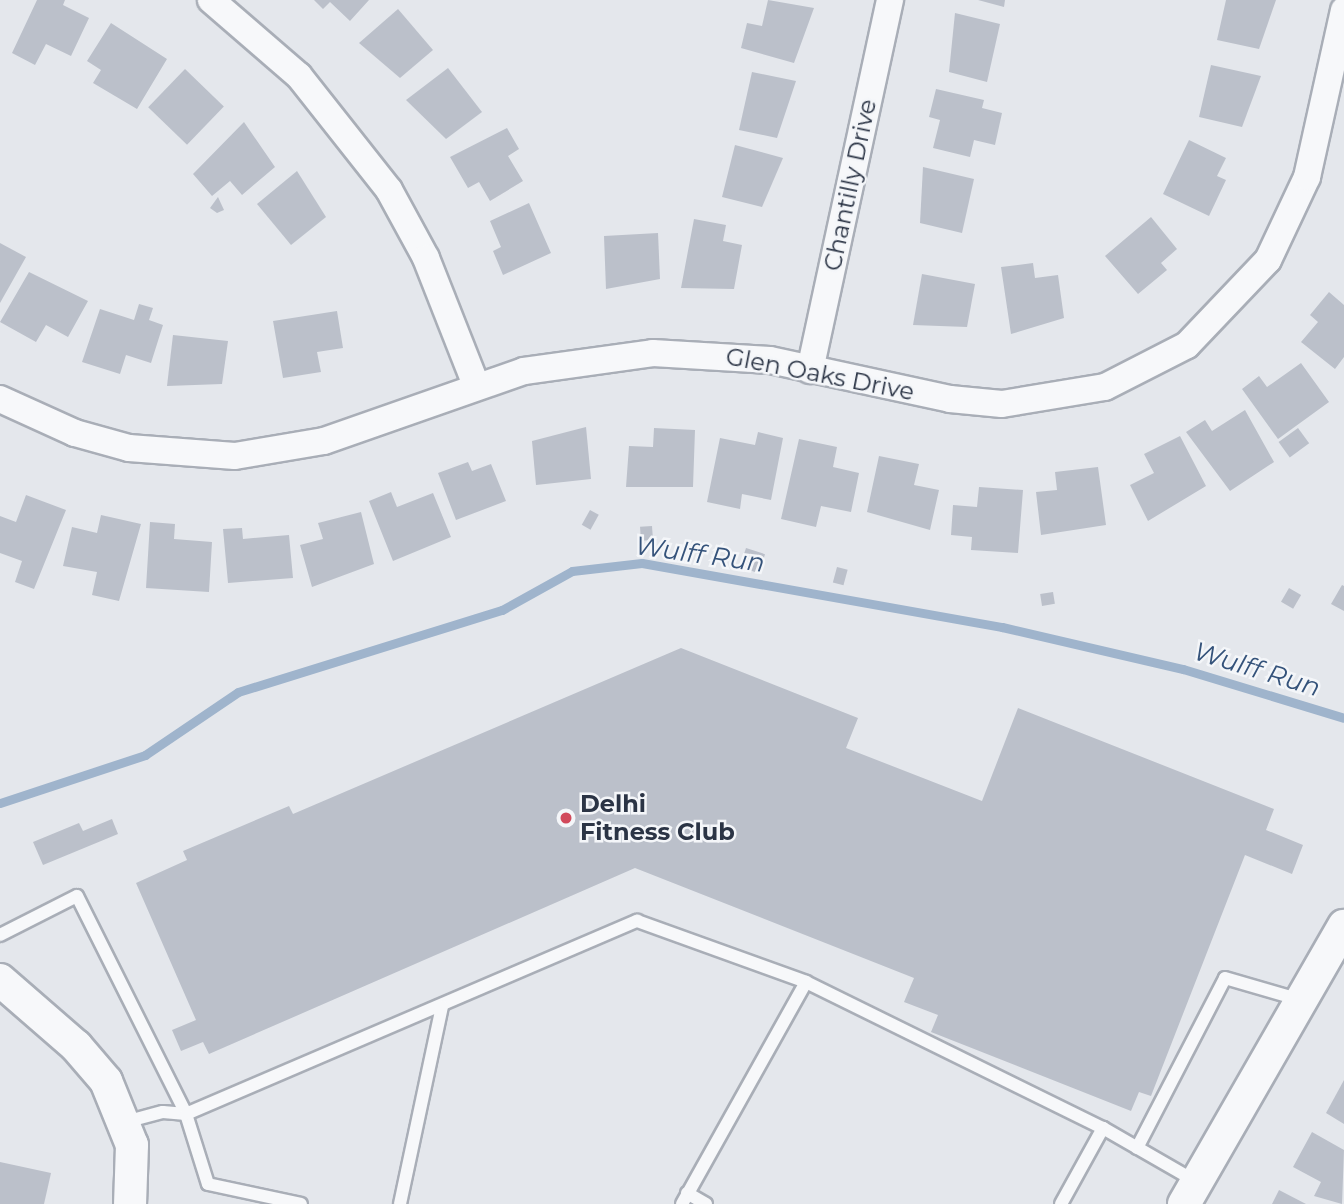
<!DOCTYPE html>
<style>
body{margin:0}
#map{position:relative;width:1344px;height:1204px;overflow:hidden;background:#e4e7ec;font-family:Montserrat,sans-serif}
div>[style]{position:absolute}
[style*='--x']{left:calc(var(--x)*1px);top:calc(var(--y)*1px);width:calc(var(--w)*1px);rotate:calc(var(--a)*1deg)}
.stream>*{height:9px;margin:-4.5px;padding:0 4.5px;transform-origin:4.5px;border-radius:4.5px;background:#9fb4cc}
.building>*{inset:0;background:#bbc0ca;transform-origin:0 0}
.roads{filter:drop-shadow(2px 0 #a9aeb7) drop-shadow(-2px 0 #a9aeb7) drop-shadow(0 2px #a9aeb7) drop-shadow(0 -2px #a9aeb7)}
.service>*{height:12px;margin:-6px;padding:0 6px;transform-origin:6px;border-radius:6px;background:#f7f8fa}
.minor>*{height:26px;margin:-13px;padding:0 13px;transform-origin:13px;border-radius:13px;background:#f7f8fa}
.tertiary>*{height:32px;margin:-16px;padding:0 16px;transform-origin:16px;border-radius:16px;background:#f7f8fa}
.dots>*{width:19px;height:19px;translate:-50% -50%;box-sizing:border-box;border:4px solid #f4f6f9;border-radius:50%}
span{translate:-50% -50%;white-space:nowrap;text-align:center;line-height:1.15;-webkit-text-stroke:5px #f4f6f9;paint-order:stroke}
.street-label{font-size:24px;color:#2b3445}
.poi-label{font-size:24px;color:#2b3445;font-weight:700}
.left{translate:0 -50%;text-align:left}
.water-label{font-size:26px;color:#34527a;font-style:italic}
</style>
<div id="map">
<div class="stream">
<i style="--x:0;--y:803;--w:153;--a:-18.3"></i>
<i style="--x:145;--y:755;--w:112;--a:-34.1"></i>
<i style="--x:238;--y:692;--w:276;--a:-17.3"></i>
<i style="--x:502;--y:610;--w:80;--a:-29.1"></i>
<i style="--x:572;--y:571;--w:70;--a:-6.5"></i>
<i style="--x:642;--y:563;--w:366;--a:10.1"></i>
<i style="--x:1002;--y:627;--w:186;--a:13.1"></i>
<i style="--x:1183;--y:669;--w:168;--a:16.9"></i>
</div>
<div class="building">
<i style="clip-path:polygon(37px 0,65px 0,63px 5px,89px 18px,71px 56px,46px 44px,35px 65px,12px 53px)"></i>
<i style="clip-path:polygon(314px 0,369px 0,350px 21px,330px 2px,323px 9px)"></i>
<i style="clip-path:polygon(768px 0,814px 8px,794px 63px,741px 48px,747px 23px,762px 26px)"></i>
<i style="clip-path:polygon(978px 0,1005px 0,1004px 7px)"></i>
<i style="clip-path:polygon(1226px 0,1276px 0,1259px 49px,1217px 40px)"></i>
<i style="clip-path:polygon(398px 9px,433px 50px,400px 78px,359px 43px)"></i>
<i style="clip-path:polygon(955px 13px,1000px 24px,987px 82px,949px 72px)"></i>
<i style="clip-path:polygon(111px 23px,167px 59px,137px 109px,93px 83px,101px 70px,87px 61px)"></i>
<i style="clip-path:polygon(1211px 65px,1261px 76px,1242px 127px,1199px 117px)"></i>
<i style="clip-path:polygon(448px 68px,482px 112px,446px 139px,406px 100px)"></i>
<i style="left:185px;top:69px;width:54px;height:53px;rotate:44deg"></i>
<i style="clip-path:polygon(752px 72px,796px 81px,777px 138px,739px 130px)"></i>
<i style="clip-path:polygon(936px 89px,984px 100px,982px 108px,1002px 113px,995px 145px,974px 140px,970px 157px,933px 148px,940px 120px,929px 117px)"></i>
<i style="clip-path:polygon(244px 122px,275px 167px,242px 195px,230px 181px,212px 196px,193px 174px)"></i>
<i style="clip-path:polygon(507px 128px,519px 149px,508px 156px,523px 181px,490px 201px,479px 182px,468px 188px,450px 157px)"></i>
<i style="clip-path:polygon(1189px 140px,1226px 158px,1217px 176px,1226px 180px,1209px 216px,1163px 194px)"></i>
<i style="clip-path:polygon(735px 145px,783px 158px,762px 207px,722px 197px)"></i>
<i style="clip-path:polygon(923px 167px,974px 179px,962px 233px,920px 223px)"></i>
<i style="clip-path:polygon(297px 171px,326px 217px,291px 245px,257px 204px)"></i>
<i style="clip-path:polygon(218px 197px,224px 210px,217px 213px,210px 208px)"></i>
<i style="clip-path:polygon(529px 203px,551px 253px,503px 275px,493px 251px,501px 247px,490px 221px)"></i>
<i style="clip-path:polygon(1151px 217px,1177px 249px,1161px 263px,1167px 270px,1138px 294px,1105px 256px)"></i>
<i style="clip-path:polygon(694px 219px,726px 225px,723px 241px,742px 245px,734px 289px,681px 288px)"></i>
<i style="clip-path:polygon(658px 233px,660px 279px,606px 289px,604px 236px)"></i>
<i style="clip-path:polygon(0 243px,26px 257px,0 303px)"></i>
<i style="clip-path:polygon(1033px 263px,1035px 278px,1058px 275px,1064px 318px,1011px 334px,1001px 267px)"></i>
<i style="clip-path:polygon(29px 272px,88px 301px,68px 337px,46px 325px,36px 342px,0 322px)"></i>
<i style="clip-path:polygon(922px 274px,975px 284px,967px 327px,913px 325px)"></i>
<i style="clip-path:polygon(1329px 292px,1344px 305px,1344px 357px,1335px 369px,1301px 342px,1318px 322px,1310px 315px)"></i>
<i style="clip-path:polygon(139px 304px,153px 308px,149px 320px,163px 325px,151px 363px,126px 355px,120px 374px,82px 362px,100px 309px,134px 320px)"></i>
<i style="clip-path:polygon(337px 311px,343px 348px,317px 352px,321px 372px,283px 378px,273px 321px)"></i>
<i style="clip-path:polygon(173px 335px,228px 341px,222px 384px,167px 386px)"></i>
<i style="clip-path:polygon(1301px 363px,1329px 402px,1278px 439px,1242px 389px,1259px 376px,1267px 387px)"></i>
<i style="clip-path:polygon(1245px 410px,1274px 462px,1230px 491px,1186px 432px,1205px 420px,1212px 431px)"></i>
<i style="clip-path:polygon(586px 427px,591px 479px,536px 485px,532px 441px)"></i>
<i style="clip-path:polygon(654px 428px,695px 430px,693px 487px,626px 487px,629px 446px,653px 447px)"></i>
<i style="left:1298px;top:428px;width:19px;height:24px;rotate:54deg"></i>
<i style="clip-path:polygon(758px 432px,783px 438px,771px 500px,742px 494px,740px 509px,707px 502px,720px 438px,755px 445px)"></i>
<i style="clip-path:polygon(1180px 436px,1206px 486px,1148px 521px,1130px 485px,1154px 473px,1144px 454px)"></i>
<i style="clip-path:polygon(799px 439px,837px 447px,833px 467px,859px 473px,851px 512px,821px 506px,816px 527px,781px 519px)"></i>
<i style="clip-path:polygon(879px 456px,919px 464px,914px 485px,939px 490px,930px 530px,867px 512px)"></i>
<i style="clip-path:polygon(468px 462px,472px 471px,491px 464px,506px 501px,456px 520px,438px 473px)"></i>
<i style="clip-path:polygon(1098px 467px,1106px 525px,1041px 535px,1036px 492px,1057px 490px,1055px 472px)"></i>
<i style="clip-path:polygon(979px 487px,1023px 490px,1018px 553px,971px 550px,972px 537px,951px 535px,953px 505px,977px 507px)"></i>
<i style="clip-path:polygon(391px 492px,397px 507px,433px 493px,451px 537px,393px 561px,369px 501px)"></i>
<i style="clip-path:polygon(26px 495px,66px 510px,34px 589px,15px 582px,22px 561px,0 553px,0 516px,16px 522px)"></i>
<i style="left:590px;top:510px;width:10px;height:17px;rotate:29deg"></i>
<i style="clip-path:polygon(361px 512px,374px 564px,312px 587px,300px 545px,323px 539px,318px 523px)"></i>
<i style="clip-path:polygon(101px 515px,141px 524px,119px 601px,92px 595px,97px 572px,63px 566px,72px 527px,97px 533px)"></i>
<i style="clip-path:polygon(150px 522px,175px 524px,174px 539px,212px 542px,209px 592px,146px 588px)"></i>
<i style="left:652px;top:526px;width:14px;height:12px;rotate:86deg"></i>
<i style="clip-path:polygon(242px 528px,243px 539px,289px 535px,293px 578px,228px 583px,223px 529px)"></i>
<i style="left:746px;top:548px;width:20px;height:20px;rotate:18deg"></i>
<i style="left:837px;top:567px;width:11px;height:16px;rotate:15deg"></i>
<i style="clip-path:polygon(1342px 585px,1344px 586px,1344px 611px,1331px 604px)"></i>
<i style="left:1289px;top:588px;width:14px;height:16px;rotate:30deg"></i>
<i style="left:1053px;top:592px;width:12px;height:13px;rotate:81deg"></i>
<i style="clip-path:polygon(681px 648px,858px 718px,846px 748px,982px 801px,1018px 708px,1274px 809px,1266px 830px,1303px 845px,1292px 874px,1245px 855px,1151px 1096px,1139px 1092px,1131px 1111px,931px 1032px,938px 1015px,904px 1002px,914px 978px,635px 868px,209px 1054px,203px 1042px,181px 1051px,172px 1030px,196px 1020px,136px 883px,187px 860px,183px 851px,289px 806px,293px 814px)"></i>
<i style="clip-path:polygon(112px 819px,118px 834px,43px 865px,33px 842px,79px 823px,83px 831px)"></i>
<i style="clip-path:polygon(1344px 1080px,1344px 1124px,1326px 1113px)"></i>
<i style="clip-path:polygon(1312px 1132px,1344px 1150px,1342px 1204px,1314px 1196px,1321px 1182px,1293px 1167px)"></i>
<i style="clip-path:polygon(0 1162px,51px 1173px,44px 1204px,0 1204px)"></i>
<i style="clip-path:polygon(1279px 1190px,1306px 1204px,1272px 1204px)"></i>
</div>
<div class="roads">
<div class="service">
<i style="--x:0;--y:935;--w:86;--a:-26.9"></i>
<i style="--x:77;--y:896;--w:244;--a:63.4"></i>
<i style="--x:186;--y:1114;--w:73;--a:72.6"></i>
<i style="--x:208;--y:1184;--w:95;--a:12.1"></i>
<i style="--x:125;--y:1122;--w:39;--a:-15"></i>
<i style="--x:163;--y:1112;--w:23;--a:5"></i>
<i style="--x:186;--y:1114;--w:491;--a:-23.2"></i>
<i style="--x:637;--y:921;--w:180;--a:19.8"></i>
<i style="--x:806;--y:982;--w:331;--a:26.2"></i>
<i style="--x:1103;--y:1128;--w:108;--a:29.9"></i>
<i style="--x:1137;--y:1148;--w:191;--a:-62.6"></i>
<i style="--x:1225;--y:978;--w:79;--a:16.1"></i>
<i style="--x:687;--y:1193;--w:22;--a:30"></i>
<i style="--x:400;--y:1204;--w:202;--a:-78"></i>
<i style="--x:682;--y:1204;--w:254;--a:-60.8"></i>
<i style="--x:1061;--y:1204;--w:87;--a:-61.1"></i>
</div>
<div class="minor">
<i style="--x:211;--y:0;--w:116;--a:40.8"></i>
<i style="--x:299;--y:76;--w:145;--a:51.7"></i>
<i style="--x:389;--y:190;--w:77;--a:61.4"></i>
<i style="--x:426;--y:258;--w:136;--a:68.5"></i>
<i style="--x:810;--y:370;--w:379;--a:-77.8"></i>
<i style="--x:0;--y:399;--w:82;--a:24.4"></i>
<i style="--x:75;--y:433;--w:56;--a:15.5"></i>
<i style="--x:129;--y:448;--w:106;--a:4.3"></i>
<i style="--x:235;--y:456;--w:90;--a:-9.6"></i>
<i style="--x:324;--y:441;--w:212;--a:-19.3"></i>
<i style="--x:524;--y:371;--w:130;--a:-7.9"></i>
<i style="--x:653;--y:353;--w:117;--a:3.4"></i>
<i style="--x:770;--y:360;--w:184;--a:12.2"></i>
<i style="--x:950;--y:399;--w:52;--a:5.5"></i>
<i style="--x:1002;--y:404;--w:104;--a:-9.4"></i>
<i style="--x:1105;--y:387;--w:92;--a:-27.1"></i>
<i style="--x:1187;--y:345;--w:117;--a:-46.4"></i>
<i style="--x:1268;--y:260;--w:92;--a:-64.8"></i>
<i style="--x:1307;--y:177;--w:171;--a:-77.5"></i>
</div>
<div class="tertiary">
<i style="--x:0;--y:980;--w:101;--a:41"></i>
<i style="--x:76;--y:1046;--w:46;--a:49.4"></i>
<i style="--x:106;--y:1081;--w:69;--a:67.9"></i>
<i style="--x:132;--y:1145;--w:59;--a:91.9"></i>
<i style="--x:1184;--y:1204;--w:321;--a:-60.1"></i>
</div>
</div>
<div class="dots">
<i style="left:566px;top:818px;background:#d1495b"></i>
</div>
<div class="street-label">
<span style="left:850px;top:185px;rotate:-78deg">Chantilly Drive</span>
<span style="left:820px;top:374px;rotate:11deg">Glen Oaks Drive</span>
</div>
<div class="poi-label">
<span class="left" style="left:580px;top:818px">Delhi<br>Fitness Club</span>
</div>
<div class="water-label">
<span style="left:700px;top:555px;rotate:8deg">Wulff Run</span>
<span style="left:1257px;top:670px;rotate:17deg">Wulff Run</span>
</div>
</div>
